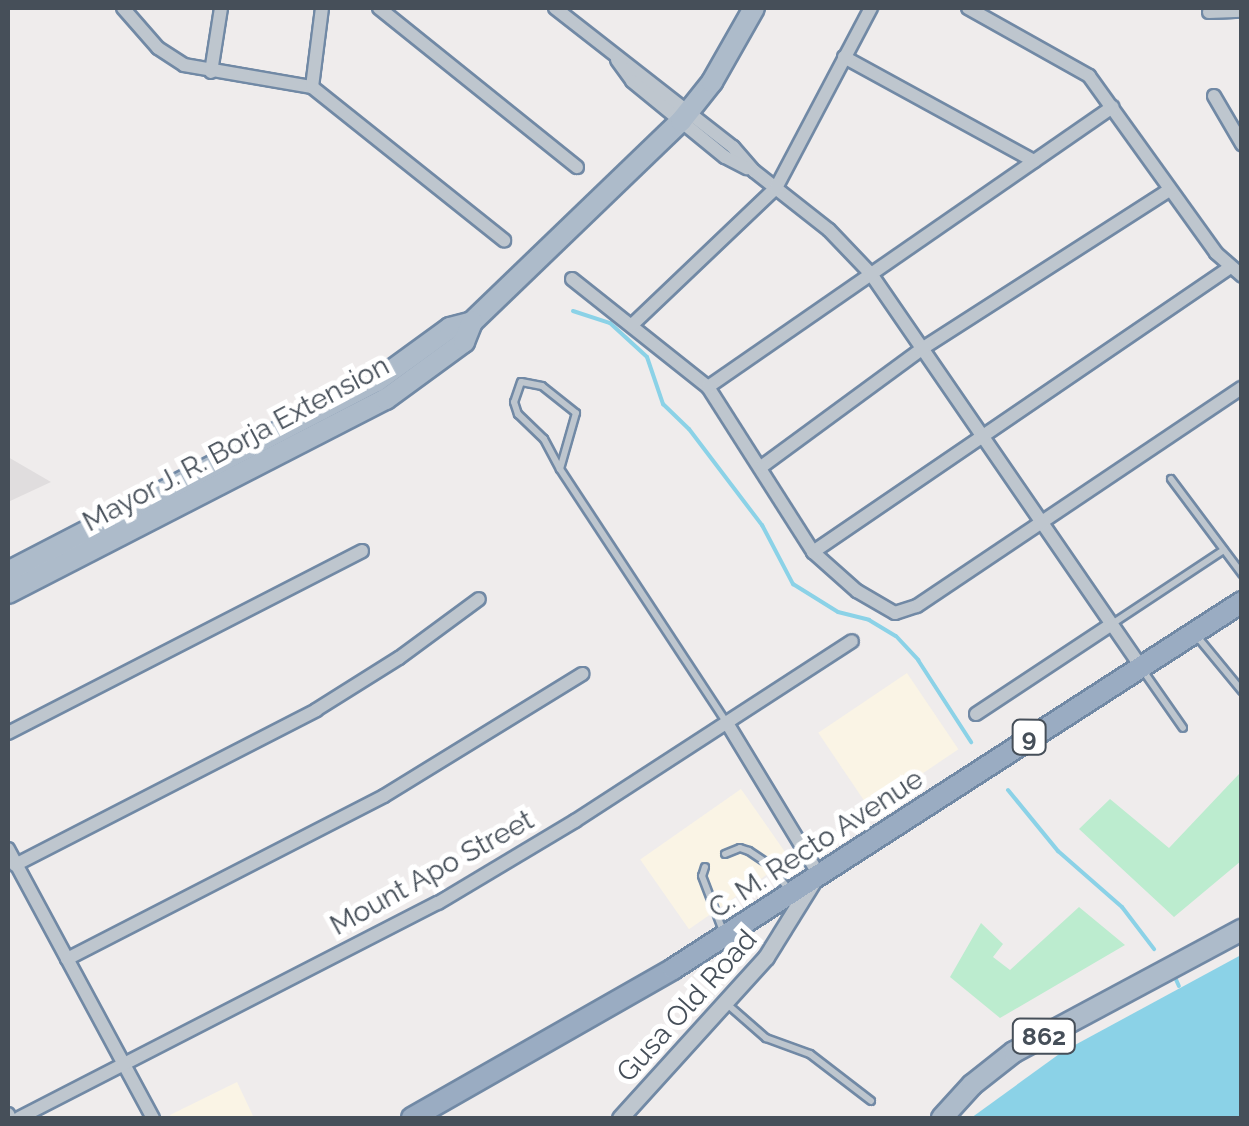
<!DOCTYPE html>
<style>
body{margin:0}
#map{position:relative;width:1249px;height:1126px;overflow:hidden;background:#efecec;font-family:Raleway,sans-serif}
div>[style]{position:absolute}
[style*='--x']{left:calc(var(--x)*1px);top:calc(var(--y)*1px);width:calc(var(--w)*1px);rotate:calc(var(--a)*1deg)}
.commercial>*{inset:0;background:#faf4e5;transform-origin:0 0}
.education>*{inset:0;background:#e0ddde}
.green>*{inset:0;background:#bceccf}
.water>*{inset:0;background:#8bd2e7}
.stream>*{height:4px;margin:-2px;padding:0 2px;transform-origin:2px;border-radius:2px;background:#8bd2e7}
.roads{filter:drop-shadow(2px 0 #7189a5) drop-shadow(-2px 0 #7189a5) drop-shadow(0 2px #7189a5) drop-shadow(0 -2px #7189a5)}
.service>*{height:6px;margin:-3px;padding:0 3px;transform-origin:3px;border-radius:3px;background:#bec6ce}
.minor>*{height:12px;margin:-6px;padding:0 6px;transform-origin:6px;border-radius:6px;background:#bec6ce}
.tertiary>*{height:15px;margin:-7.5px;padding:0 7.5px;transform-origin:7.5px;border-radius:7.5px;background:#bec6ce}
.primary>*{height:20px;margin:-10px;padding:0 10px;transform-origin:10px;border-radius:10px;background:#adbbca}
.trunk>*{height:20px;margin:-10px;padding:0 10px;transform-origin:10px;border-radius:10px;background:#9aacc2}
span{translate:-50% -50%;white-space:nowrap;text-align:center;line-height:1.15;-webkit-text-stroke:10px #fff;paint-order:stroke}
.shield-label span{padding:2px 8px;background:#fff;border:2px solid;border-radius:8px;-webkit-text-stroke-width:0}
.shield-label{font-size:25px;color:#464f59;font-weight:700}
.street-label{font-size:28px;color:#464f59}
.frame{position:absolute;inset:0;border:10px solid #464f59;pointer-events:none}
</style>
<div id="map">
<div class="commercial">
<i style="left:907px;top:673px;width:92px;height:107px;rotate:56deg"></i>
<i style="left:741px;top:789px;width:85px;height:123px;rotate:55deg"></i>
<i style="clip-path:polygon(237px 1082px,254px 1118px,171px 1118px,170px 1115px)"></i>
</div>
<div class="education">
<i style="clip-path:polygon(8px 457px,51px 482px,8px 502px)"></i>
</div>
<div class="green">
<i style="clip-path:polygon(1239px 774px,1241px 861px,1174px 917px,1079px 829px,1110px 799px,1169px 848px)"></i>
<i style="clip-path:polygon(1079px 907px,1125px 945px,1000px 1018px,950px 977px,981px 923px,1003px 944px,993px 957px,1010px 970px)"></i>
</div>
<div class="water">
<i style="clip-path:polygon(1241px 955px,1241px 1118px,971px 1118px,1062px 1052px)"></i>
</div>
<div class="stream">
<i style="--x:573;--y:311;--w:39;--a:18"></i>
<i style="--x:610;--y:323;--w:50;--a:42.6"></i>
<i style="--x:647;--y:357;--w:50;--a:71.2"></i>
<i style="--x:663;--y:404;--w:36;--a:44"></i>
<i style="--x:689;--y:429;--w:121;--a:52.8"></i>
<i style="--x:762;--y:525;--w:67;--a:62.3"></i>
<i style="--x:793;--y:584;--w:53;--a:31.9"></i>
<i style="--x:838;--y:612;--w:32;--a:14"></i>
<i style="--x:869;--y:620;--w:31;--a:31"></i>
<i style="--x:896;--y:636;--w:33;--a:47"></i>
<i style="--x:918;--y:660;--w:98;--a:57.1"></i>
<i style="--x:1008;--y:790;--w:79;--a:50.7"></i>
<i style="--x:1058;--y:851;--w:85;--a:41.2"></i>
<i style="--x:1122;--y:907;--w:53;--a:52.7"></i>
<i style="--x:1174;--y:975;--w:12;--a:66"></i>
</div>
<div class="roads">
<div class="service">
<i style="--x:560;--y:469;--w:58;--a:-74.1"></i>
<i style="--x:576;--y:413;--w:43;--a:-141.5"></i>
<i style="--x:542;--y:386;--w:21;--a:-169"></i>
<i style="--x:521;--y:382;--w:21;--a:109"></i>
<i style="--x:514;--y:402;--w:13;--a:72"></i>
<i style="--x:518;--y:414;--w:36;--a:44"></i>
<i style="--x:544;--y:439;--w:34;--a:62"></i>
<i style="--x:560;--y:469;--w:304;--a:56.7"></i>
<i style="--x:1171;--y:479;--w:119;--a:53.2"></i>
<i style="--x:1112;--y:624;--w:134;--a:-33.5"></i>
<i style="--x:1195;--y:634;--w:74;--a:50.5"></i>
<i style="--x:1144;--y:672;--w:68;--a:55.1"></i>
<i style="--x:725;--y:854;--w:16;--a:-22"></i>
<i style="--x:740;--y:848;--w:9;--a:18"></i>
<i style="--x:749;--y:851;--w:22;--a:34"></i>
<i style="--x:767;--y:863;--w:35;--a:50"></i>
<i style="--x:705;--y:867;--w:9;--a:108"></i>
<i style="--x:702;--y:876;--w:59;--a:69.1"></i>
<i style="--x:727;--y:1004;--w:52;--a:41.1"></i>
<i style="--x:766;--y:1038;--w:47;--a:20"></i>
<i style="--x:810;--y:1054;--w:77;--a:37.6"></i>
</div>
<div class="minor">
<i style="--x:123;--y:8;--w:53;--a:48.8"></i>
<i style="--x:158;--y:48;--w:31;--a:33"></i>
<i style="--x:184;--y:65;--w:130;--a:9.8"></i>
<i style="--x:312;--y:87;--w:246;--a:38.6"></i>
<i style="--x:379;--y:8;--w:254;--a:38.8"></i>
<i style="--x:555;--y:8;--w:226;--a:38"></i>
<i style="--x:733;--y:147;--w:32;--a:49"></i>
<i style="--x:754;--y:171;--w:95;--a:38.2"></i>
<i style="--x:829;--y:230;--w:61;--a:46.3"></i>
<i style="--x:871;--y:274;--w:475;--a:55.5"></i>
<i style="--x:968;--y:8;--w:139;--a:29.3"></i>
<i style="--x:1089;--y:76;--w:218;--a:54.3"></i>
<i style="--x:1216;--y:253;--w:35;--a:41"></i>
<i style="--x:1209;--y:12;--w:33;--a:-2"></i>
<i style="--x:844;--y:57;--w:217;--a:28.7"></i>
<i style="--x:617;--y:60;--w:26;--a:54"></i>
<i style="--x:632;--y:81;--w:120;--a:39.3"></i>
<i style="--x:725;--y:157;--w:25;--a:27"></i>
<i style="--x:211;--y:72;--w:65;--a:-81.1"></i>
<i style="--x:312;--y:87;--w:80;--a:-82.8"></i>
<i style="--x:1214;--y:96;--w:56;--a:59.7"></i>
<i style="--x:572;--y:279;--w:174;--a:38.5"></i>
<i style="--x:708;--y:387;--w:196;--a:57.5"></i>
<i style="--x:813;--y:552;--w:59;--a:41.6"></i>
<i style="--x:857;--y:591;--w:44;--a:30.1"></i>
<i style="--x:895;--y:613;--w:23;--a:-18"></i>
<i style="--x:917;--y:606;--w:391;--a:-33.9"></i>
<i style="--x:633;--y:324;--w:197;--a:-43.6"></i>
<i style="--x:776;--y:188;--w:204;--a:-62.2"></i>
<i style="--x:708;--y:387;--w:492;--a:-34.7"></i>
<i style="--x:761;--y:467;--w:197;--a:-36.3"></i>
<i style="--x:920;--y:350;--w:296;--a:-32.7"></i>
<i style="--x:813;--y:552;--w:504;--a:-34.32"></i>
<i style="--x:976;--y:714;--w:163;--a:-33.5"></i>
<i style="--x:727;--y:723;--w:175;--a:58.8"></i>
<i style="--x:8;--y:733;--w:398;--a:-27.2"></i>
<i style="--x:8;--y:849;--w:306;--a:61.7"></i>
<i style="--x:15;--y:865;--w:339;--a:-27.2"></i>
<i style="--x:316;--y:710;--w:98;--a:-32.1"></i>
<i style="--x:399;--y:658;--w:99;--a:-36.4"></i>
<i style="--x:67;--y:959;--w:356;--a:-27.2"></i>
<i style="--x:384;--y:796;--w:233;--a:-31.6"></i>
<i style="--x:8;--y:1114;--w:4;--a:63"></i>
<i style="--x:19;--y:1118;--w:471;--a:-27.2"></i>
<i style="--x:438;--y:903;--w:160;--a:-30.9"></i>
<i style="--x:575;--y:821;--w:330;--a:-33"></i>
</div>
<div class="tertiary">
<i style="--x:620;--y:1118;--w:217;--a:-47.8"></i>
<i style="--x:766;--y:957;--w:93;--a:-58.2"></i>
</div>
<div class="primary">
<i style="--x:8;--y:572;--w:416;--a:-27.4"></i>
<i style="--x:377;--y:381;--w:90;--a:-36"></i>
<i style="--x:450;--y:328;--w:23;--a:-15"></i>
<i style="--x:472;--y:322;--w:290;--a:-43.9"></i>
<i style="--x:681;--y:121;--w:50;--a:-51.5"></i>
<i style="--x:712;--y:82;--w:85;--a:-60.4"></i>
<i style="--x:8;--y:593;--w:425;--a:-27.2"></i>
<i style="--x:386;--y:399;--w:97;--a:-36.2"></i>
<i style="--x:464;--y:342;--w:22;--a:-68"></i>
<i style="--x:942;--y:1118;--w:45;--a:-47.7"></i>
<i style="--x:972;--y:1085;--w:53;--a:-38.2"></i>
<i style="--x:1014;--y:1052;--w:259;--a:-28.2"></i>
</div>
<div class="trunk">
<i style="--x:412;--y:1118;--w:301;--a:-29.7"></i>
<i style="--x:673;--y:969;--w:677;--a:-32.82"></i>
</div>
</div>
<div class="shield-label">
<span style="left:1029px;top:737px">9</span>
<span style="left:1044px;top:1036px">862</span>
</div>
<div class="street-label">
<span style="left:236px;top:444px;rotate:-28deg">Mayor J. R. Borja Extension</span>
<span style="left:816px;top:844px;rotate:-33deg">C. M. Recto Avenue</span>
<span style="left:432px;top:873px;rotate:-29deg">Mount Apo Street</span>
<span style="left:687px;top:1006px;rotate:-48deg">Gusa Old Road</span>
</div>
<div class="frame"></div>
</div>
